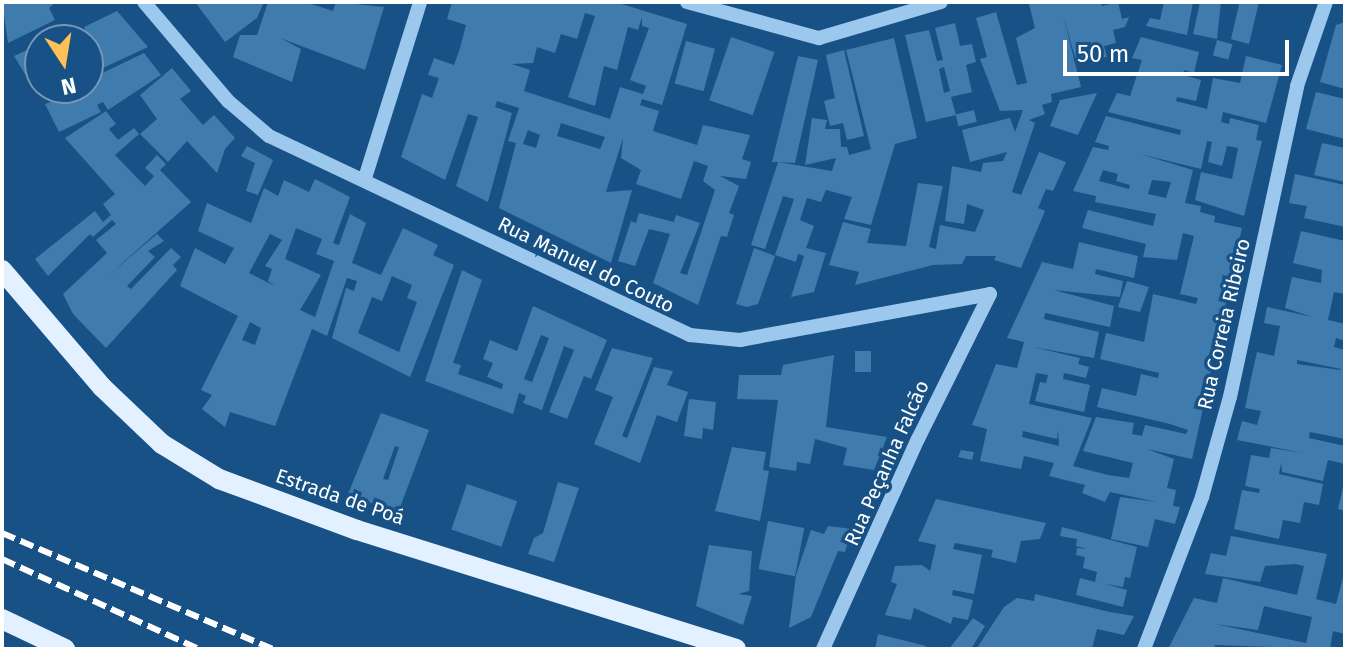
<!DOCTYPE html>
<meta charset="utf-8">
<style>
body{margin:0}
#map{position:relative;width:1347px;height:651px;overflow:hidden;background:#185185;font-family:"Fira Sans",sans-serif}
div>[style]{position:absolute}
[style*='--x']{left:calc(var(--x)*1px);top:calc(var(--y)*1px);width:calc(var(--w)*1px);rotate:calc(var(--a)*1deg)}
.building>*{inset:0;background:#407bae;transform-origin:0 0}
.minor>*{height:14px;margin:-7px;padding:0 7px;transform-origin:7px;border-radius:7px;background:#9dc8ed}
.major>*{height:20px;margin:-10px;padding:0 10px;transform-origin:10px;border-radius:10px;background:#e2f0ff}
.rail>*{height:6px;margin-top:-3px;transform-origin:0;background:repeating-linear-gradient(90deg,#fff 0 14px,transparent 0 20px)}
span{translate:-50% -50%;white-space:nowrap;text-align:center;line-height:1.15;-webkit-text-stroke:7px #185185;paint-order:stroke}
.street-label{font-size:20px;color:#fff}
.frame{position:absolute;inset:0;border:4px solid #fff;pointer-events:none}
.north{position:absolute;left:24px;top:24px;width:80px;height:80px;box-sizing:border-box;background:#185185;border:2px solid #7497b6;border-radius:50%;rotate:168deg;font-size:22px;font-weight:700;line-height:32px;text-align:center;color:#fff}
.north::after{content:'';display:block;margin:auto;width:28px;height:36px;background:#ffc058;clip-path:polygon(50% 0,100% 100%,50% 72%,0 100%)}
.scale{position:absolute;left:1063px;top:40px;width:226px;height:36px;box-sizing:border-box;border:4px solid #fff;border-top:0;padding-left:10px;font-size:24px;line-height:28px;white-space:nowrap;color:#fff;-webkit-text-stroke:6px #185185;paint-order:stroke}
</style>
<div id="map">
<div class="building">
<i style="clip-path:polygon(2px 2px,56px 2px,49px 8px,55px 20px,8px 43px)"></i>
<i style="clip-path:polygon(195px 2px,264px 2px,257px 18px,225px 42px)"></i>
<i style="clip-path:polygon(268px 2px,305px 2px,333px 11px,336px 2px,384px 7px,365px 70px,280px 38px,301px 49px,292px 82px,233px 57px,240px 35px,257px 35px)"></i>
<i style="clip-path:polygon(evenodd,452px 2px,615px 2px,687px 24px,662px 105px,642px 99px,640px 105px,659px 111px,653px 131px,697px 145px,703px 125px,750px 135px,742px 159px,751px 162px,746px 179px,720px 176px,739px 186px,729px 213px,734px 215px,727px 237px,721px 236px,698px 305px,653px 283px,670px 234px,649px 229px,635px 266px,618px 261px,631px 221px,636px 223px,639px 213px,674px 222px,676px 215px,700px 223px,680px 273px,687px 275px,715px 190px,703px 181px,708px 166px,694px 161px,681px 199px,636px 184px,641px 170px,621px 158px,623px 138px,606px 192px,632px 190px,611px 263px,499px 208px,516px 143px,508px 141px,519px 108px,497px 101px,495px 107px,512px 113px,488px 202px,456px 186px,478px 117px,468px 114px,445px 180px,401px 157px,422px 94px,432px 98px,439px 78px,428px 75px,434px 58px,454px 65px,460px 48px,466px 25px,447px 19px,452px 2px,585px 13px,595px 16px,568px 97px,595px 106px,604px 66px,617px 70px,628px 27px,638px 30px,642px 17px,642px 26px,649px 28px,630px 80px,646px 86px,643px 94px,620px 87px,610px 119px,524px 91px,530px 70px,512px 64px,533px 63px,537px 47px,555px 53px,561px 34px,577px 39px,585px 13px,452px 2px,561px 123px,605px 137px,600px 149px,557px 136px,561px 123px,452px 2px,528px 130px,540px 135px,536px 148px,523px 144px,528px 130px)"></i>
<i style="clip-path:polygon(1101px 2px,1102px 6px,1118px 2px,1122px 19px,1129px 17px,1125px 27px,1113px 30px,1116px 43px,1104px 46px,1107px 57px,1077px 64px,1063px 15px,1081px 87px,1051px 94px,1052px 102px,1042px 105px,1045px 114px,1029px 120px,1035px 123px,1012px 192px,1021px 195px,1039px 152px,1066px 162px,1053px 191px,1046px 189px,1038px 208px,1045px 211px,1021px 268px,994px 260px,996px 256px,966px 256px,962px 264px,933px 265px,855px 285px,859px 272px,829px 265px,843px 222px,871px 229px,867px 243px,906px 246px,918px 183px,943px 186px,929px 247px,936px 249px,940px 225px,975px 232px,984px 210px,967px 204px,964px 224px,945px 221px,952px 166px,981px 172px,983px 163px,1003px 161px,1007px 152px,970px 162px,962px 130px,1010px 118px,1015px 132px,1023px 110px,1000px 111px,980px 59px,987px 57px,976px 18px,996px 12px,1017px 85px,1027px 83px,1016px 38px,1035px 28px,1029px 4px)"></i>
<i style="clip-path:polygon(1164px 2px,1193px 2px,1187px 35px,1146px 26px,1150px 18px,1160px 20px)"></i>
<i style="clip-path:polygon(1200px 2px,1221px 2px,1217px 39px,1193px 34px)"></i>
<i style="clip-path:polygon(1259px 2px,1249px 44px,1231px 39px,1239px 5px,1233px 2px)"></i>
<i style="clip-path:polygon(117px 11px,148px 47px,88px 75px,88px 50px,93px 47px,84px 27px)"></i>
<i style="clip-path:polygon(1345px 22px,1345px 89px,1320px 82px,1336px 25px)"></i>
<i style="clip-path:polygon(evenodd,955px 23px,960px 46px,972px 44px,976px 62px,966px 65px,972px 92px,951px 97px,956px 115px,926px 122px,905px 35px,929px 30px,937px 61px,943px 60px,935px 28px,955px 23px,944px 67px,950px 91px,944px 93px,939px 69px,944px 67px)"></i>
<i style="clip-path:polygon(78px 27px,84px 40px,49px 40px)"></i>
<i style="left:731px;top:37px;width:46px;height:67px;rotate:19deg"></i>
<i style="clip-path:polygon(evenodd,1141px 37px,1199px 52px,1194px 73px,1184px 70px,1183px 75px,1201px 80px,1196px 101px,1177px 97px,1176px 101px,1207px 109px,1213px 78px,1240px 83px,1246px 56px,1282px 65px,1266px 123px,1223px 112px,1221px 122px,1229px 124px,1230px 118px,1259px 125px,1256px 140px,1262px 141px,1244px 216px,1195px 200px,1201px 172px,1232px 179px,1238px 148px,1227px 146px,1222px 166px,1208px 162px,1212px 142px,1207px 141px,1201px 169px,1140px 154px,1193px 170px,1185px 203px,1201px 206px,1200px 212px,1215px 216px,1214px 222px,1242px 228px,1192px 459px,1147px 449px,1174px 459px,1167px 488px,1176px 490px,1173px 506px,1180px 507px,1175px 524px,1155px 519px,1148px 547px,1111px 539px,1120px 497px,1157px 502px,1110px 492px,1105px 502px,1082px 493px,1085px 485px,1049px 476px,1054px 463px,1024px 456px,1021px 469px,980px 461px,987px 429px,972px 425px,996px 364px,1017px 368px,1024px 342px,1007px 338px,1042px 262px,1073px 269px,1079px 242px,1138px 256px,1134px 278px,1096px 269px,1095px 274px,1123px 281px,1120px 297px,1054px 290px,1114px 306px,1110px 327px,1045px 313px,1044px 319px,1099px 332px,1094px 358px,1033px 347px,1080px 358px,1078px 364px,1089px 367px,1086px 378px,1064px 373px,1063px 379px,1090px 385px,1084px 412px,1035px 401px,1040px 382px,1046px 383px,1048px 375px,1036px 373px,1029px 404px,1092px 418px,1073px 466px,1108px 475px,1129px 478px,1133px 463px,1083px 451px,1096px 417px,1134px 423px,1132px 434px,1142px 436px,1145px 425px,1186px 434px,1188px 430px,1170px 424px,1097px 407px,1102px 388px,1136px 396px,1141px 374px,1158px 378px,1159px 373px,1100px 359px,1106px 333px,1144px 342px,1153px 294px,1196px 304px,1198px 298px,1180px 294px,1194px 236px,1183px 233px,1177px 260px,1143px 257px,1146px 244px,1082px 228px,1088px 210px,1153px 226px,1156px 214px,1095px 202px,1096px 196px,1073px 191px,1093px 147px,1108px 150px,1109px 146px,1095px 142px,1106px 116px,1180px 135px,1181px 130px,1108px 112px,1117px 93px,1130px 96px,1142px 60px,1132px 58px,1141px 37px,1103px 170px,1118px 174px,1116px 181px,1130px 185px,1129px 189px,1099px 181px,1103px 170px,1141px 37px,1152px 180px,1171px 182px,1166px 198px,1148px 194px,1152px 180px,1141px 37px,1058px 430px,1059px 446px,1022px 437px,1023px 431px,1057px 439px,1058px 430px)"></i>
<i style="clip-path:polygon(894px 38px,917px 138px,895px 144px,871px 225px,844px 219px,852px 197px,826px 190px,821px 202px,807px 198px,800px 220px,814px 226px,806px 248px,826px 253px,814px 292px,791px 297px,804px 256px,798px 254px,796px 262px,775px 255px,794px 199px,783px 196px,765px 249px,751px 245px,778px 162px,772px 162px,798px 56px,818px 60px,795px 163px,778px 162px,832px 171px,836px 158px,805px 165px,812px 118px,827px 120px,825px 129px,840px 129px,841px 147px,847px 147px,849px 155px,871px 149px,846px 50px)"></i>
<i style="left:1217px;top:40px;width:16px;height:16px;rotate:15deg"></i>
<i style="left:686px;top:41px;width:30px;height:44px;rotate:15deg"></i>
<i style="clip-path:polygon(40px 44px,40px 73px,28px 79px,14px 56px)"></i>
<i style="clip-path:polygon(844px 50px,864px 136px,847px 140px,843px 123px,830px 126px,824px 101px,835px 98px,826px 55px)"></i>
<i style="clip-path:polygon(144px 53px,161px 75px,108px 110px,103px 102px,97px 105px,101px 112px,59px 132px,45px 104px,88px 88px,88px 80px)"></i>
<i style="clip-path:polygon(172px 68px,191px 91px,180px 99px,203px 125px,214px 115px,235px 138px,225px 149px,217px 173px,187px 141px,168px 162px,140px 134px,157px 119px,140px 95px)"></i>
<i style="clip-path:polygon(1316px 92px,1345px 99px,1345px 139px,1306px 129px)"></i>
<i style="clip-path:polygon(1097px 93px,1078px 135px,1050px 126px,1060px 100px)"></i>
<i style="left:974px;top:110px;width:12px;height:19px;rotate:76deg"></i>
<i style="clip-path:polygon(106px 111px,116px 124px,109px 129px,118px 140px,134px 128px,139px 134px,115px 155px,145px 186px,154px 176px,145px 168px,157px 155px,166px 164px,160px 170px,191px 202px,108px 276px,157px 234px,164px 241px,148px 251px,155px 257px,127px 286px,131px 289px,171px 248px,181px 257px,173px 265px,177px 270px,106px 348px,73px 314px,63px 294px,107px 253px,96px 240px,116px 224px,112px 220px,93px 237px,90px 234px,48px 276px,35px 259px,95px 211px,103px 222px,111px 215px,103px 204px,115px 194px,65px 138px)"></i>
<i style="clip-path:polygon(1322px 143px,1345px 148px,1345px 182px,1314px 175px)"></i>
<i style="clip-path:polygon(247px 146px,273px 160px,258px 195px,246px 191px,255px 163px,241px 156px)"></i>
<i style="clip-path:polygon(1295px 174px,1345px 185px,1345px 227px,1304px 218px,1307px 206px,1289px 203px)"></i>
<i style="clip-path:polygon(evenodd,315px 179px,350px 197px,333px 243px,339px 245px,350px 214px,366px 223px,352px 263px,381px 275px,403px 228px,438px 245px,433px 255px,454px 265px,410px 377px,332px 338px,346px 288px,354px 291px,357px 281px,347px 278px,327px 336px,312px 329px,275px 426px,230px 412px,225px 427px,202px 409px,212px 395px,201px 390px,238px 316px,180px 286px,195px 248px,225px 264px,234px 248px,198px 231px,207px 203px,251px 223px,264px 188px,278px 196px,284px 180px,309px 192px,315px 179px,296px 228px,322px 239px,316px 254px,334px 261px,315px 317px,300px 310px,321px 275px,285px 259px,296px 228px,315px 179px,270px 234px,282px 240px,265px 266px,272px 269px,268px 281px,275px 286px,249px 273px,270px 234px,315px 179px,392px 276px,412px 285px,407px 298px,417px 302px,399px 352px,358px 333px,372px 297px,382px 301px,392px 276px,315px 179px,250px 322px,261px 328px,255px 345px,242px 340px,250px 322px)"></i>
<i style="clip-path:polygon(evenodd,1301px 231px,1345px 241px,1345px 294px,1334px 292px,1328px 320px,1345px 324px,1345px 341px,1336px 338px,1334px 347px,1345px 350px,1345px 439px,1310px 432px,1309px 438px,1345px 446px,1345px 464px,1328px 460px,1323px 481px,1282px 472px,1281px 463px,1279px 474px,1323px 484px,1319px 505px,1304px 502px,1300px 523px,1283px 520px,1279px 539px,1234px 529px,1242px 490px,1259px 493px,1260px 489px,1245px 486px,1251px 455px,1269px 458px,1271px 448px,1304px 453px,1237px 440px,1242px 421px,1257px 425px,1261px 411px,1245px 408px,1252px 374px,1257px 352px,1274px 356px,1280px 326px,1264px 323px,1267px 307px,1313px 317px,1285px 308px,1292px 277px,1321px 283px,1322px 270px,1293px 263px,1301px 231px,1297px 360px,1341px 369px,1340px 370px,1297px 364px,1297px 360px)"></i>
<i style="clip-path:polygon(754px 248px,775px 256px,758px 304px,747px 307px,736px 304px)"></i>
<i style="clip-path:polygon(evenodd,462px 270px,482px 280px,453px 363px,461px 365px,458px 374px,502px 389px,503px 384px,487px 377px,493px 363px,483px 359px,490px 340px,517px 351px,533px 306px,607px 340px,591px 379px,584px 376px,567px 419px,549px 412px,574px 350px,564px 346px,542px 410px,523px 403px,526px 396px,519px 393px,513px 414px,425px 381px,462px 270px,541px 335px,549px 338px,532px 382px,524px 379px,541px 335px)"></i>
<i style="clip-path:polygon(1127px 281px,1149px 287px,1140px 312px,1118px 307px)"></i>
<i style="clip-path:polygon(612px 348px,653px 358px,622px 436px,627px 438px,654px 367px,673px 371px,667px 385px,688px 392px,677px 422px,657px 415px,640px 463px,594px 444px,613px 397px,595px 390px)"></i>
<i style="left:855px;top:351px;width:16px;height:21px"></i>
<i style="clip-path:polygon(834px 355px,826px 427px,887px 437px,874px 470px,843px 465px,847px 448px,815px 439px,810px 464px,797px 462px,796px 471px,769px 467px,778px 400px,737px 399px,739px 375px,781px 375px,783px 365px)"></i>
<i style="clip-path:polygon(689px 399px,716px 402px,713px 430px,703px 428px,702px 439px,684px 436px)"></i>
<i style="clip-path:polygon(evenodd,381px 413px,429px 430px,398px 513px,348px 494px,381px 413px,395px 446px,399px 447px,388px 480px,383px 479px,395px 446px)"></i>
<i style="clip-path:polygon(732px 447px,766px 452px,763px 470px,769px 471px,760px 521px,715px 511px)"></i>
<i style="clip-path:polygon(961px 450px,974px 452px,972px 460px,958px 457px)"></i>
<i style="clip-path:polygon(558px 482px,579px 488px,554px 562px,528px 554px,534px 538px,543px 533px)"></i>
<i style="clip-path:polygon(1344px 483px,1345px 484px,1345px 511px,1338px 509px)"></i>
<i style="left:467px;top:484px;width:53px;height:48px;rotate:19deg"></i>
<i style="clip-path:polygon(936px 499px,1046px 523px,1040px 539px,1021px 541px,1016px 563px,991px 557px,993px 550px,955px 543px,953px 549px,982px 555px,974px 594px,953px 590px,952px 595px,973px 600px,968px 620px,953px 617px,951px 624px,914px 608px,911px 620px,885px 615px,897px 584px,891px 582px,895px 566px,922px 565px,930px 571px,936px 545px,918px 541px)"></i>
<i style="left:768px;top:521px;width:37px;height:49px;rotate:11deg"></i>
<i style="clip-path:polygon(828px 526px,852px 529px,845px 552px,838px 551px,811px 617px,789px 628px,796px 575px,811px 530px,824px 534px)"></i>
<i style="clip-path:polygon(1062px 527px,1137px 547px,1130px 578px,1125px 577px,1123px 587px,1105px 584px,1127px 590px,1123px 607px,1076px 595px,1080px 578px,1095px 582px,1097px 572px,1083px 568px,1085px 557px,1076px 555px,1077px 548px,1088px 549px,1076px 546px,1077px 539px,1060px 536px)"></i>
<i style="clip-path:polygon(evenodd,1231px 536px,1327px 554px,1316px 599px,1336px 604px,1345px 570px,1345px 634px,1333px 631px,1330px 649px,1215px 645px,1214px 649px,1168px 649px,1194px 598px,1217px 603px,1223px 578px,1297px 595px,1304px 566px,1295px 564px,1265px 566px,1260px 582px,1205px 574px,1211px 553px,1226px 556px,1231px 536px,1264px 606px,1312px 617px,1306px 643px,1215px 624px,1258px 630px,1264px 606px)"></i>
<i style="clip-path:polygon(709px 545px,752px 551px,749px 591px,738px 594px,752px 596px,743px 625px,696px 606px)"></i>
<i style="clip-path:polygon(1035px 594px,1110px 612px,1134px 616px,1124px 635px,1097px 629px,1092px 649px,977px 648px,1004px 607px,1017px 598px,1034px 601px)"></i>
<i style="clip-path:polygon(973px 618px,985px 626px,971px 649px,949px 649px)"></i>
<i style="clip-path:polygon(878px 634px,926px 646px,925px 649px,875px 649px)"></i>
</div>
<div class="minor">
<i style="--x:144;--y:2;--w:130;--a:49.7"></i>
<i style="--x:228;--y:101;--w:54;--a:40.5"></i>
<i style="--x:269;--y:136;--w:466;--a:25.3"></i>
<i style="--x:690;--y:335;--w:50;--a:5.7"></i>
<i style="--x:740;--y:340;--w:254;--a:-10.4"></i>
<i style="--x:687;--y:2;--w:137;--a:15.3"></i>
<i style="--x:819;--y:38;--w:127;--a:-16.4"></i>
<i style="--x:365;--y:178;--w:184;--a:-72.6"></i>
<i style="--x:823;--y:649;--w:230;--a:-65.7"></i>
<i style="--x:918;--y:439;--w:162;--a:-63.6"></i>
<i style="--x:1144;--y:649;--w:163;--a:-69.1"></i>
<i style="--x:1202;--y:497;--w:104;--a:-74.4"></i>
<i style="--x:1230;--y:397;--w:318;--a:-77.8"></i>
<i style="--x:1297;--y:86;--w:89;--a:-71"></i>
</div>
<div class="major">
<i style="--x:2;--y:270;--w:154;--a:49.5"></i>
<i style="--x:102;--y:387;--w:83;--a:43.5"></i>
<i style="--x:162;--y:444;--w:67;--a:31.6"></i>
<i style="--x:219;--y:479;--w:147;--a:20.3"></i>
<i style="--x:357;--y:530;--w:397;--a:17.4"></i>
<i style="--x:2;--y:619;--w:70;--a:25.5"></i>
</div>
<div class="rail">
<i style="--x:2;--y:533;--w:294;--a:23.2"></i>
<i style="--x:2;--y:559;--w:217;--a:24.6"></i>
</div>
<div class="street-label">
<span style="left:586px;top:265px;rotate:26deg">Rua Manuel do Couto</span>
<span style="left:1224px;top:324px;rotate:-77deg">Rua Correia Ribeiro</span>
<span style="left:887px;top:463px;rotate:-66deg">Rua Peçanha Falcão</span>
<span style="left:340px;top:497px;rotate:19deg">Estrada de Poá</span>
</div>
<div class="frame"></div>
<div class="north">N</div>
<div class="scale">50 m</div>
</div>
